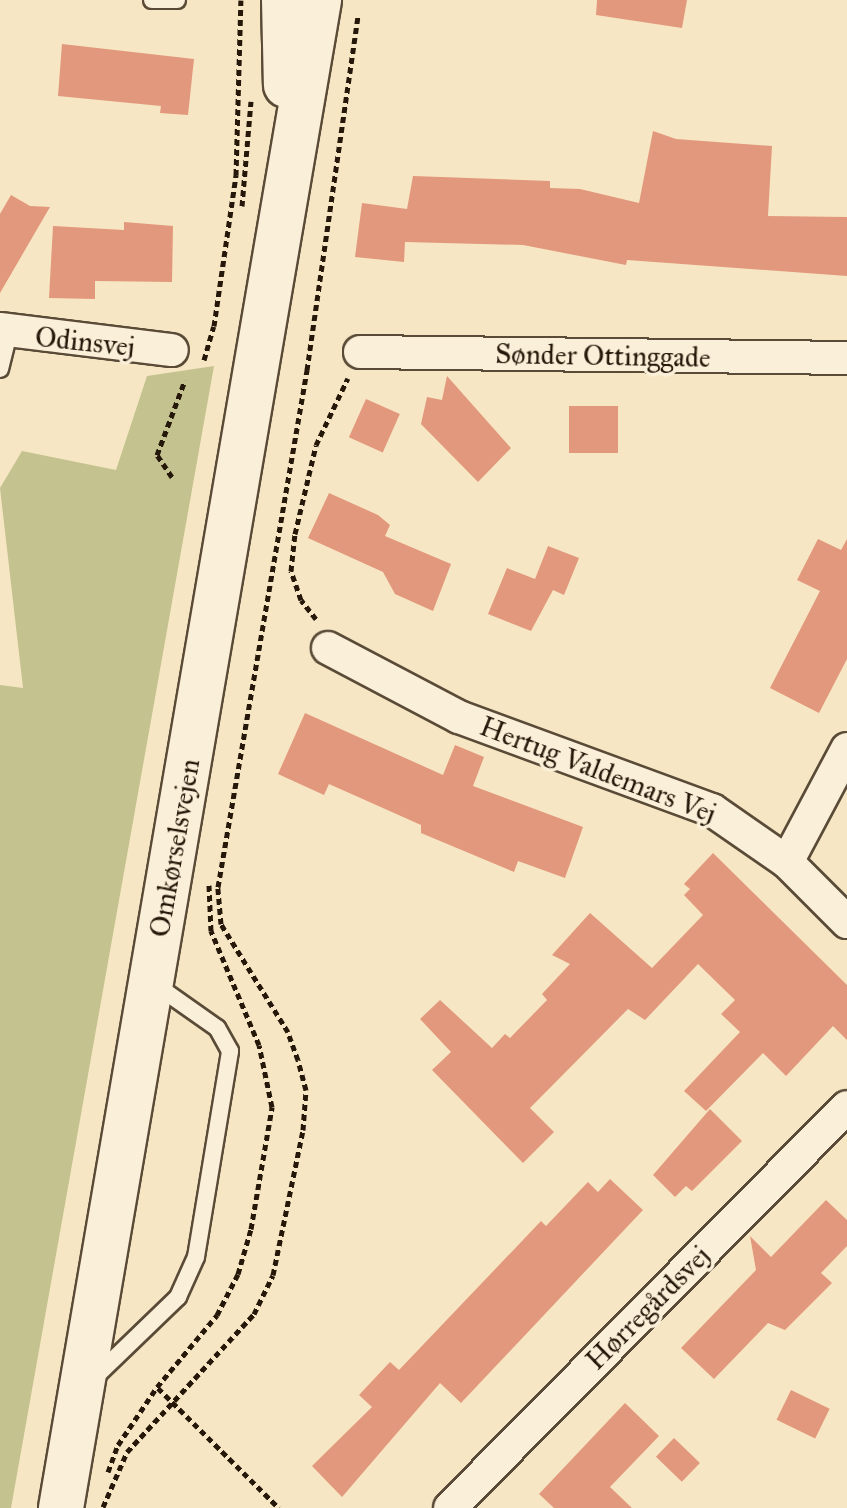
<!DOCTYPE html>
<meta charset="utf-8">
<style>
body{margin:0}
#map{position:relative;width:847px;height:1508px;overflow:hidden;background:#f7e6c3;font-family:"IM FELL Great Primer",serif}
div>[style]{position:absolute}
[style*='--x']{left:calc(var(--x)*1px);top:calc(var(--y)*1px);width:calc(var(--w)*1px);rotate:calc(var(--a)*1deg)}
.green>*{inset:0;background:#c4c38f}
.building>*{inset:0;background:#e2987c;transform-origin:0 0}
.path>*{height:5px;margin-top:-2.5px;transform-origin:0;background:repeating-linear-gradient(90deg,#251709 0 6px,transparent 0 10px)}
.roads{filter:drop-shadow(2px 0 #5a4b38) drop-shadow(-2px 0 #5a4b38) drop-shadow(0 2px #5a4b38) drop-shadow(0 -2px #5a4b38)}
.service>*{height:16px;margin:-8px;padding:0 8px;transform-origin:8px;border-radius:8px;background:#faefd8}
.minor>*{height:32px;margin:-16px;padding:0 16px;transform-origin:16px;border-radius:16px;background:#faefd8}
.secondary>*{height:44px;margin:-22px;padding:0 22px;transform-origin:22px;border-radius:22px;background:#faefd8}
span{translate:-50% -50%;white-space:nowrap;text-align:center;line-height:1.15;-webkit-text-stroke:7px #faefd8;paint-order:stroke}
.street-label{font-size:28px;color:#251709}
</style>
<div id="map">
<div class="green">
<i style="clip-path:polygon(214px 366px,11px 1508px,0 1508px,0 685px,23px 688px,0 488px,22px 451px,116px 470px,147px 376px)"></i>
</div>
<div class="building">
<i style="clip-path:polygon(597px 0,687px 0,682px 28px,596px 15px)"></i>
<i style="clip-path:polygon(62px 44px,194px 59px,188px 115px,160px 113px,161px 106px,58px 96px)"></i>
<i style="clip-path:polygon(653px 131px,676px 139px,772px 146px,768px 216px,847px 217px,847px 276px,627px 260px,626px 265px,523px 245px,405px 242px,404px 262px,355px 257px,362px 203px,407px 209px,413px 176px,550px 181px,550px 188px,580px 189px,639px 203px)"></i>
<i style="clip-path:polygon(11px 195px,30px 206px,50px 207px,0 293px,0 214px)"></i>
<i style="clip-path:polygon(124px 222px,173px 226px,172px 282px,95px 281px,95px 299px,49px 298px,53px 226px,124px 230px)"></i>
<i style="clip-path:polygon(447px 376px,511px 448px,478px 482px,421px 424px,427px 397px,442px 400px)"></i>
<i style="left:366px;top:399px;width:37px;height:42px;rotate:24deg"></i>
<i style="left:569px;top:406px;width:49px;height:47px"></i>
<i style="clip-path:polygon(329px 493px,378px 515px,390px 525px,385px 536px,451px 564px,433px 611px,395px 594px,383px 572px,308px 538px)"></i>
<i style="clip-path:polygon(818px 539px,841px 550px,847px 539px,847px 659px,819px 713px,770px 688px,820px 591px,797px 580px)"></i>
<i style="clip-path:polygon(548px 546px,579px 558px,564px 595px,553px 590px,531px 631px,488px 614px,507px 568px,535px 579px)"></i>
<i style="clip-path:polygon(305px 713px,443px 775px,455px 745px,484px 757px,473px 786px,583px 827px,565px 878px,518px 861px,514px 872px,421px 833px,421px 825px,329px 784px,324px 795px,278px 774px)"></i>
<i style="clip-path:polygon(713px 853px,847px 985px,847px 1040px,833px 1026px,786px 1076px,763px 1053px,706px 1111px,684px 1091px,740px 1032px,721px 1014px,735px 1000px,698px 964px,645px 1020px,628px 1009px,530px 1108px,554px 1132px,523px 1163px,432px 1070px,451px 1052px,420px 1019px,440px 1000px,492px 1048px,505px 1034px,510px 1038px,547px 1000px,542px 994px,570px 964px,552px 955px,590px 913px,652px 968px,703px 915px,684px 895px,690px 889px,684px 884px)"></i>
<i style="clip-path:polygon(710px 1109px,742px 1141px,692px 1191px,686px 1186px,675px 1197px,653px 1175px)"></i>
<i style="clip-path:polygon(610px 1179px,643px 1210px,461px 1403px,440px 1383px,342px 1497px,312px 1466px,372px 1407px,359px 1395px,390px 1362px,399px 1370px,541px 1221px,546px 1226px,588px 1182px,598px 1192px)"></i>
<i style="clip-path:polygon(826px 1200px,847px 1220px,847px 1246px,821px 1273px,832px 1283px,785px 1330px,768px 1323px,714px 1379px,681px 1348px,756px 1270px,750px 1236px,771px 1257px)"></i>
<i style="left:791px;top:1390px;width:43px;height:33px;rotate:26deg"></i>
<i style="clip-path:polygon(625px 1403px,659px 1436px,610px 1487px,632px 1508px,554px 1508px,539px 1494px)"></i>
<i style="left:674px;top:1438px;width:36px;height:26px;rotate:44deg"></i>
</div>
<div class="path">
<i style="--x:242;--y:206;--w:105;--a:-85.1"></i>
<i style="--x:204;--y:360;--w:35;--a:-74"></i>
<i style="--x:214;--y:326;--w:153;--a:-81.7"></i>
<i style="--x:236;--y:175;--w:175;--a:-88.4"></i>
<i style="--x:172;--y:477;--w:27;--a:-124"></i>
<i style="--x:157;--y:455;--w:80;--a:-69.5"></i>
<i style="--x:316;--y:619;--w:24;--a:-128"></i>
<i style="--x:301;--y:600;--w:31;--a:-109"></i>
<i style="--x:291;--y:571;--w:37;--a:-84"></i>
<i style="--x:295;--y:534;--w:91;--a:-76.7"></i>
<i style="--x:316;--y:445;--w:74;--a:-64.5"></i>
<i style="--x:158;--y:1388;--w:170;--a:44.8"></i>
<i style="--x:108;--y:1472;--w:29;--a:-70"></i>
<i style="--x:118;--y:1445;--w:70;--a:-56.1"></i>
<i style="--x:157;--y:1387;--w:94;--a:-50.2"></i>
<i style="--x:217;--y:1315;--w:46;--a:-62.9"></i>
<i style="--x:238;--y:1274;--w:47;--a:-73.9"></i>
<i style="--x:251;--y:1229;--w:124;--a:-80.2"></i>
<i style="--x:272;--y:1107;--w:63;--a:-101.8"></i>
<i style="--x:259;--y:1045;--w:124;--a:-112.8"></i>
<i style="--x:211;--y:931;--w:46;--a:-92.5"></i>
<i style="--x:103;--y:1507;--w:60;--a:-66.4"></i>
<i style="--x:127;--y:1452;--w:188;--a:-47.4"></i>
<i style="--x:254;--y:1314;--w:43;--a:-64"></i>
<i style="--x:273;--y:1275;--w:148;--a:-78.3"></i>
<i style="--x:303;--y:1130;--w:40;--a:-85.7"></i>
<i style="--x:306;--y:1090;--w:31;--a:-105"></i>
<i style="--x:298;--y:1060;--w:30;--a:-110"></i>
<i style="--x:288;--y:1032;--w:127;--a:-121.8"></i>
<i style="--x:221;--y:924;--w:37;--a:-95"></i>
<i style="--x:218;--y:887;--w:525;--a:-80.23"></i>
<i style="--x:307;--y:370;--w:357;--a:-81.8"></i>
</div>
<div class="roads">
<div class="service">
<i style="--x:152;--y:0;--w:25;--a:0"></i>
<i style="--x:0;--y:369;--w:36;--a:-76"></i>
<i style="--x:92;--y:1380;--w:120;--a:-44"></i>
<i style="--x:178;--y:1297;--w:44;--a:-65.8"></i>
<i style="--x:196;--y:1257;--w:209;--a:-80.6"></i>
<i style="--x:230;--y:1051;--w:26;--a:-119"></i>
<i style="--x:217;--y:1028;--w:78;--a:-144.9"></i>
</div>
<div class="minor">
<i style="--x:0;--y:329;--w:173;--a:7"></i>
<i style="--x:360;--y:352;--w:487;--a:0.7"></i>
<i style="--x:328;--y:648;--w:148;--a:27.8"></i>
<i style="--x:459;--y:717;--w:270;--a:20.2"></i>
<i style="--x:712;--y:810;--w:91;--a:34.7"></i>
<i style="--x:787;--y:862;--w:85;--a:45"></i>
<i style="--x:787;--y:862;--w:128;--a:-62"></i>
<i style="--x:450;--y:1508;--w:564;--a:-45.29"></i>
</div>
<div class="secondary">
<i style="--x:284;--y:0;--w:85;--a:88.7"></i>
<i style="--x:61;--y:1508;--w:1530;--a:-80.29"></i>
</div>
</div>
<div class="street-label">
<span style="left:85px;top:342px;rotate:6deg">Odinsvej</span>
<span style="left:603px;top:356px;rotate:1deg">Sønder Ottinggade</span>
<span style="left:598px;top:770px;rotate:21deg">Hertug Valdemars Vej</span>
<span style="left:175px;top:848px;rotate:-80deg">Omkørselsvejen</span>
<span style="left:648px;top:1308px;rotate:-45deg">Hørregårdsvej</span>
</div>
</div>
